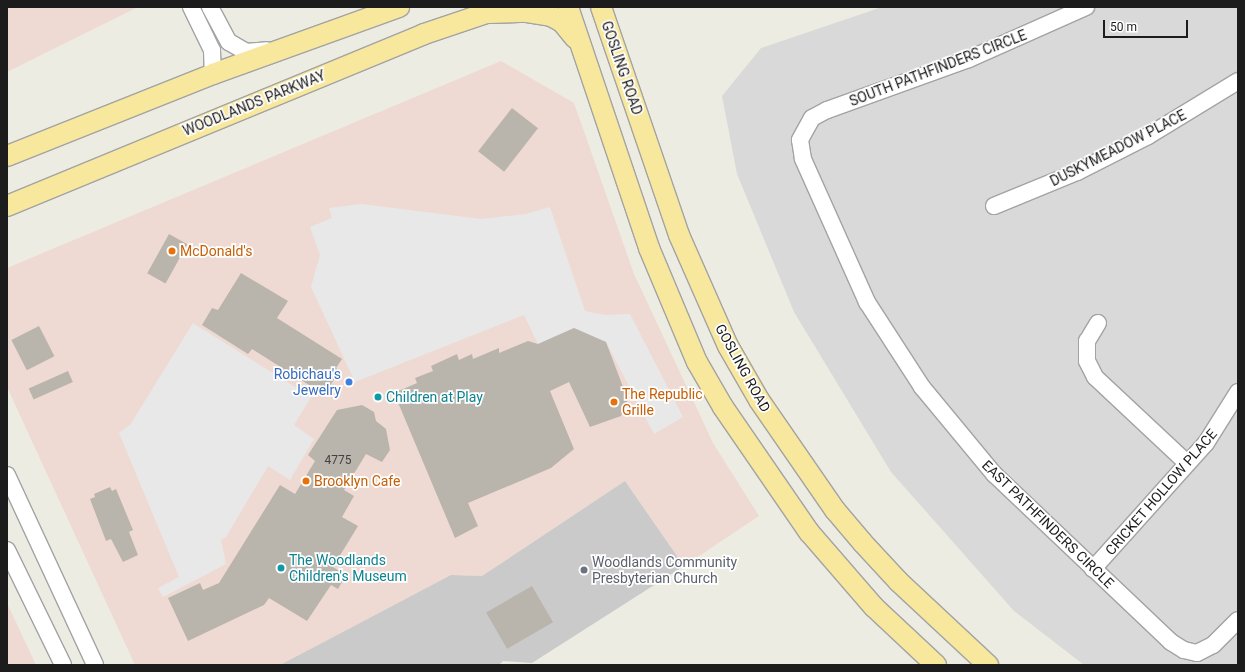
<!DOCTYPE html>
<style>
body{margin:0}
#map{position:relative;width:1245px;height:672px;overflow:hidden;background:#edece2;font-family:Roboto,sans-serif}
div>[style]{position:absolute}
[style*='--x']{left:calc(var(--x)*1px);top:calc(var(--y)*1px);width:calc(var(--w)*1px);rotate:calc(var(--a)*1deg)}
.residential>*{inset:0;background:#dad9d9}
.commercial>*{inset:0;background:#eedad2}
.religious>*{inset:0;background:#cacaca}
.parking>*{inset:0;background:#e8e8e8}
.building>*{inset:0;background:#b9b5ac;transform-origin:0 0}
.roads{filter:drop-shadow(1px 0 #a3a3a3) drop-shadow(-1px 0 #a3a3a3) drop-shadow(0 1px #a3a3a3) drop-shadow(0 -1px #a3a3a3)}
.minor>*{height:16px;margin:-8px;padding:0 8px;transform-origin:8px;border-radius:8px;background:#fff}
.major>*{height:20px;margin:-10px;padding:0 10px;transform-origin:10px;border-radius:10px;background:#f7e89d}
.dots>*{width:11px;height:11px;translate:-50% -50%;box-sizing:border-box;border:2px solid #fff;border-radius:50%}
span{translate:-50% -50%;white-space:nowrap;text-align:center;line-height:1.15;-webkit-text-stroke:3.5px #fff;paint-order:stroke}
.number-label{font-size:12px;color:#434240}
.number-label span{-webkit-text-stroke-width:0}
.street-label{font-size:14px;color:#1c1c1c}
.food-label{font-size:14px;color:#c56008}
.left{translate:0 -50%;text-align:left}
.shop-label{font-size:14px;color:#366cbe}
.right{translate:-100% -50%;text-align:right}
.culture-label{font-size:14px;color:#0d838f}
.worship-label{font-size:14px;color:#5b616d}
.frame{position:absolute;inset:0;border:8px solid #1c1c1c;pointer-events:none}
.scale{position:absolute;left:1103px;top:20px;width:85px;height:18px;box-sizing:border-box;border:2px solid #1c1c1c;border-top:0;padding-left:5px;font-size:12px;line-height:14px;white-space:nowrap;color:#1c1c1c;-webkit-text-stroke:3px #fff;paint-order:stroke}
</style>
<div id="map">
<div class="residential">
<i style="clip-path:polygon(882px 7px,1238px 7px,1238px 665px,1084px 665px,1014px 611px,891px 472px,794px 312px,737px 174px,722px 96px,761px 48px)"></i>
</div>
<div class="commercial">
<i style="clip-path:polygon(7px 7px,138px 7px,7px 72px)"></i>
<i style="clip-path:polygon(501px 61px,574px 103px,634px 274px,713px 443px,759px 516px,684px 566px,625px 481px,482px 576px,451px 575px,280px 665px,135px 665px,7px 387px,7px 268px)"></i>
<i style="clip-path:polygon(7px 603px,36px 665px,7px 665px)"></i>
</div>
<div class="religious">
<i style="clip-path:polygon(625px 481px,684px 566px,532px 663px,503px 661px,499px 665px,280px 665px,451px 575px,482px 576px)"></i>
</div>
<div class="parking">
<i style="clip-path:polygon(362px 204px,481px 219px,526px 214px,550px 207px,585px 311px,605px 315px,630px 314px,683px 417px,654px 434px,606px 342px,574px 328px,538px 344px,524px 315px,355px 382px,311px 287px,320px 255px,310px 227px,332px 218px,329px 208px)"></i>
<i style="clip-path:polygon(193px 323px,311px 397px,294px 425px,314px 439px,290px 480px,268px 466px,226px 537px,221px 540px,226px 564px,163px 597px,158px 588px,179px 577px,119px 433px,130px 425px)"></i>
</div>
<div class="building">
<i style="left:512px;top:108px;width:33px;height:55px;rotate:38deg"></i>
<i style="left:169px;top:234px;width:21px;height:45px;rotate:29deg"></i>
<i style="clip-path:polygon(241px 273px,288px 301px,277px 318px,342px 359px,336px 368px,340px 371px,329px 387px,317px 390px,252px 349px,248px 354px,202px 325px,212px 308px,218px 310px)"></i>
<i style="left:39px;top:326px;width:34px;height:31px;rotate:63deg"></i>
<i style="clip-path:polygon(574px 328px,606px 342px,628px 400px,621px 416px,590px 427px,569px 382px,550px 391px,574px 449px,551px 468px,468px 503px,478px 526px,455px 538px,394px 393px,417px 383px,415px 378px,433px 371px,431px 366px,457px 354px,459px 360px,472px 354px,473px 359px,499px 348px,499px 353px,528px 341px,538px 344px)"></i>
<i style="left:68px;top:371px;width:12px;height:43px;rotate:66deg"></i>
<i style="clip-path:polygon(362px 405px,374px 412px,376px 421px,386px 429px,390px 450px,382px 462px,366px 454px,344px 490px,354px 496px,342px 517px,358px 526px,333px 567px,346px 575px,338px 589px,331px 585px,307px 621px,269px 598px,264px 605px,188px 641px,168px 598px,200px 583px,203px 590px,219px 583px,280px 485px,295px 494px,315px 461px,308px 455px,337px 410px)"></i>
<i style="clip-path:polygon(110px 487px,112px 491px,116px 489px,133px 530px,129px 532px,138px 555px,123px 562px,111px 539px,106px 541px,90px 499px,95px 497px,94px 494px)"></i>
<i style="left:532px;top:586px;width:42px;height:53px;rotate:60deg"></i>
</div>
<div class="roads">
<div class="minor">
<i style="--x:191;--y:7;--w:48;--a:64"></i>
<i style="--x:212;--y:50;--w:24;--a:88"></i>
<i style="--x:210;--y:7;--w:40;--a:62"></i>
<i style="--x:229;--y:42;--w:20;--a:30"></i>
<i style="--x:246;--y:52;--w:21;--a:-5"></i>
<i style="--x:1086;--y:7;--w:128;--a:156"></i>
<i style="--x:969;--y:59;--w:151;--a:160.2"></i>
<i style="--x:827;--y:110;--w:17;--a:152"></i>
<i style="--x:812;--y:118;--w:25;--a:119"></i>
<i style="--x:800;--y:140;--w:19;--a:81"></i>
<i style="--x:803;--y:159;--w:157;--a:65.9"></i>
<i style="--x:867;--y:302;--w:101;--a:57.1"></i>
<i style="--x:922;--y:387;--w:113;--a:50.4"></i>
<i style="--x:994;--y:474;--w:244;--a:43.5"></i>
<i style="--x:1171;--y:642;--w:15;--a:32"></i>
<i style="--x:1184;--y:650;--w:13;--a:13"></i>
<i style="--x:1197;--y:653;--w:18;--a:-27"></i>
<i style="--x:1213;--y:645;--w:35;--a:-45"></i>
<i style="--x:994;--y:206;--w:90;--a:-22.3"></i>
<i style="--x:1077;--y:172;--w:80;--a:-26.9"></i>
<i style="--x:1148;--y:136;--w:105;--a:-31.4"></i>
<i style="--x:1098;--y:323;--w:21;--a:121"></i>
<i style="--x:1087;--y:341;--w:20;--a:90"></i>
<i style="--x:1087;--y:361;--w:18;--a:63"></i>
<i style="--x:1095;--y:377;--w:126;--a:43.1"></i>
<i style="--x:7;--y:475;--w:209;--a:65.1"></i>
<i style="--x:7;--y:550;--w:128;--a:64"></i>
<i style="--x:1093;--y:569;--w:169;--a:-48.1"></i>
<i style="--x:1206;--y:443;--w:60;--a:-57.9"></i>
</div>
<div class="major">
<i style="--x:568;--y:7;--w:254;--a:71.4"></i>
<i style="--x:649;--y:248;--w:124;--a:67.2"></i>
<i style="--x:697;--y:362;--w:52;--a:60"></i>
<i style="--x:723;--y:407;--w:152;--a:55.5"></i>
<i style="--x:809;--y:532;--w:99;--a:49.1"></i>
<i style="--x:874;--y:607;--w:85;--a:43.1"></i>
<i style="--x:601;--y:7;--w:241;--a:71.1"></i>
<i style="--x:679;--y:235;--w:121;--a:66.2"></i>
<i style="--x:728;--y:346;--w:62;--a:60.1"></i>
<i style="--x:759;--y:400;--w:134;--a:55.4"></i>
<i style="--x:835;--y:510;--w:42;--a:49.8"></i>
<i style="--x:862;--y:542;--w:54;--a:47.2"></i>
<i style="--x:899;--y:582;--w:122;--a:43"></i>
<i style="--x:489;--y:13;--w:38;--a:-2"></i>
<i style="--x:527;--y:12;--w:24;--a:9"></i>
<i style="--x:551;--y:16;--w:13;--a:29"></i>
<i style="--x:562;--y:22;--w:21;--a:51"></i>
<i style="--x:7;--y:156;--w:222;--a:-21.7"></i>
<i style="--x:213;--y:74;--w:198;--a:-19.8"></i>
<i style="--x:7;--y:206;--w:451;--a:-22.4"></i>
<i style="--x:424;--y:34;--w:84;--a:-18.6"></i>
</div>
</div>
<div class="dots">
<i style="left:172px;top:251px;background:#e8710a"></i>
<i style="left:349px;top:382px;background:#3f7fe0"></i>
<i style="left:378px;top:397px;background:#0f9aa8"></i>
<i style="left:614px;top:402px;background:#e8710a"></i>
<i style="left:306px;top:481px;background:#e8710a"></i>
<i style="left:281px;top:568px;background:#0f9aa8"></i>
<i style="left:584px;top:570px;background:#6b7280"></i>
</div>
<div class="number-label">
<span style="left:338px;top:461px">4775</span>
</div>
<div class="street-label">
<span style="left:622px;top:68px;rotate:71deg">GOSLING ROAD</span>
<span style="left:938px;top:68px;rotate:-21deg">SOUTH PATHFINDERS CIRCLE</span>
<span style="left:254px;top:103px;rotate:-22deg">WOODLANDS PARKWAY</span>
<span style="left:1118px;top:148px;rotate:-27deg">DUSKYMEADOW PLACE</span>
<span style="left:743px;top:368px;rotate:61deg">GOSLING ROAD</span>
<span style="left:1161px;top:492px;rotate:-49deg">CRICKET HOLLOW PLACE</span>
<span style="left:1048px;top:524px;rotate:44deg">EAST PATHFINDERS CIRCLE</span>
</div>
<div class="food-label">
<span class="left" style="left:180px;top:251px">McDonald's</span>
<span class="left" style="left:622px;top:402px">The Republic<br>Grille</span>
<span class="left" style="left:314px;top:481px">Brooklyn Cafe</span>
</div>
<div class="shop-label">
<span class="right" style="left:341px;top:382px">Robichau's<br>Jewelry</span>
</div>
<div class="culture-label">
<span class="left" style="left:386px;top:397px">Children at Play</span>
<span class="left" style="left:289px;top:568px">The Woodlands<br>Children's Museum</span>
</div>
<div class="worship-label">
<span class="left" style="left:592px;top:570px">Woodlands Community<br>Presbyterian Church</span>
</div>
<div class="frame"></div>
<div class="scale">50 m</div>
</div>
